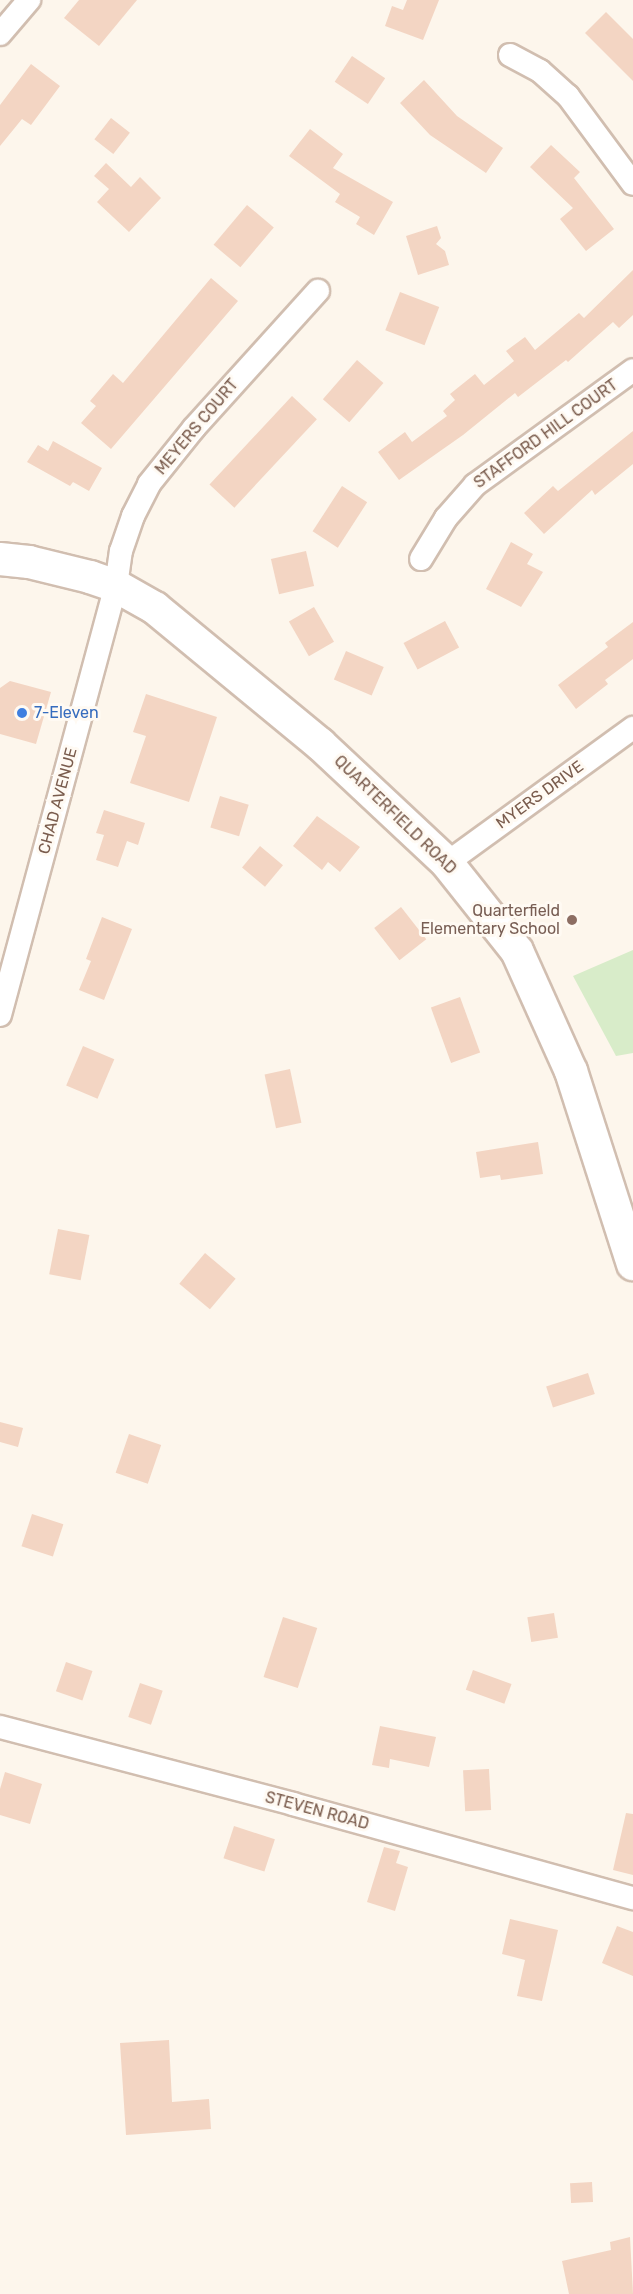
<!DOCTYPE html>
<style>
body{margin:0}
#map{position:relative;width:633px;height:2294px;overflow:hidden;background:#fdf6ec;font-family:Rubik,sans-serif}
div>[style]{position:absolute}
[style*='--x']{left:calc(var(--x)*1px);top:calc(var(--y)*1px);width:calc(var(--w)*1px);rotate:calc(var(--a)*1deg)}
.green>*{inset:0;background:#d8ecc9}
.building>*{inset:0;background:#f3d5c3;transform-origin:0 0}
.roads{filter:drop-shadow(2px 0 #d1beb0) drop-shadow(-2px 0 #d1beb0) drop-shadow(0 2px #d1beb0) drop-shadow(0 -2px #d1beb0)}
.street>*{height:22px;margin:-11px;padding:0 11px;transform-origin:11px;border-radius:11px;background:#fff}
.secondary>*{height:32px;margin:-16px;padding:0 16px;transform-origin:16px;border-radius:16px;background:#fff}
.dots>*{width:16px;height:16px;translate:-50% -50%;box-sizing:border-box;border:3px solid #fffaf3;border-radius:50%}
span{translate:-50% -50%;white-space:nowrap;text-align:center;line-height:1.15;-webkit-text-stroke:6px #fffaf3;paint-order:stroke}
.street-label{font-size:16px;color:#7a5c4d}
.shop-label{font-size:16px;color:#366cbe}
.left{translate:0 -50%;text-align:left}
.education-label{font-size:16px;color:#785e54}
.right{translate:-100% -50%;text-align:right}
</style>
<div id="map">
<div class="green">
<i style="clip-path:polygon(633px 950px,633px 1053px,616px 1056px,573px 976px)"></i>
</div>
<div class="building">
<i style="clip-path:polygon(79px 0,137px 0,99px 46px,64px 18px)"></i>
<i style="clip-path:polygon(407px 0,439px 0,423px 40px,385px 26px,392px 6px,403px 10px)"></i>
<i style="clip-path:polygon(606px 12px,633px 39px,633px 81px,585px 33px)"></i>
<i style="left:352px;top:56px;width:40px;height:31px;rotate:34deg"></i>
<i style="clip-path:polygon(31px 64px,60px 86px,31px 125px,22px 119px,0 146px,0 105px)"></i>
<i style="clip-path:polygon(424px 80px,457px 116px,503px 148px,486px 173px,430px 135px,400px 103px)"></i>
<i style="left:111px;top:118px;width:24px;height:27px;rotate:38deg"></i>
<i style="clip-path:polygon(310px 129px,343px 154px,333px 168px,393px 202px,374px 235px,356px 224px,360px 217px,335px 202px,340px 194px,289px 156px)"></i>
<i style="clip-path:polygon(551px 145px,580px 172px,574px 178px,614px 229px,586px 251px,560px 219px,573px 208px,530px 167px)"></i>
<i style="clip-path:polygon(106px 163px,131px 187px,140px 177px,161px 198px,129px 232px,97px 202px,109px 189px,94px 176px)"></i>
<i style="left:247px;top:205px;width:35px;height:52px;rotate:40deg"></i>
<i style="clip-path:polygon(437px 226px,441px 238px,436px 244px,445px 251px,449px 265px,418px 275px,406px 236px)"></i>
<i style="clip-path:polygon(633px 270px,633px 315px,619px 328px,613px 322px,568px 362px,566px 360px,518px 397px,515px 393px,463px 435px,399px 480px,378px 452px,405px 432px,412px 442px,447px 416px,443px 411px,455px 400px,450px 394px,475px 374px,484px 385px,514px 361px,506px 351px,525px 337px,535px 350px,579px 313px,584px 318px)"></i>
<i style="clip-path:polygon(211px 278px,238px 301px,111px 449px,81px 423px,96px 406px,90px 401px,113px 374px,123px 383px)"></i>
<i style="left:400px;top:292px;width:42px;height:41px;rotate:21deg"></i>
<i style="left:357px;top:360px;width:35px;height:52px;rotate:41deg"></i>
<i style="left:292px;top:396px;width:34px;height:121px;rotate:43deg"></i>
<i style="clip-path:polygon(633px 431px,633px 464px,595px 495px,592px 490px,544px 534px,524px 513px,553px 486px,558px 491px)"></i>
<i style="clip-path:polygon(53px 441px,102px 468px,89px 491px,73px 482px,70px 486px,27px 462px,38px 445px,48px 451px)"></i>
<i style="left:342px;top:486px;width:30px;height:54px;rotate:33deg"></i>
<i style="clip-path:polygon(511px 542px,533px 554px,527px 564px,543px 572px,521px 607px,486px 589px)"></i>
<i style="left:306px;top:551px;width:36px;height:36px;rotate:77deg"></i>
<i style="left:314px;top:607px;width:40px;height:29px;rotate:60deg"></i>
<i style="left:445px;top:621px;width:30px;height:47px;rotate:62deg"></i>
<i style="clip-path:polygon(633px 622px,633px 659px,605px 680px,608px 684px,576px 709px,558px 685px,608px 647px,605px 643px)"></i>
<i style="left:346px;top:651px;width:41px;height:31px;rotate:23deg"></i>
<i style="clip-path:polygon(10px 681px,51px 692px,36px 744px,0 734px,0 688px)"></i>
<i style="clip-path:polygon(146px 694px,217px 717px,189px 802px,130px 783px,146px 736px,133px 732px)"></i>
<i style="left:220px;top:796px;width:30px;height:33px;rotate:17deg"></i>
<i style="clip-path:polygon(104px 810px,145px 823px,138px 845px,127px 841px,118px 867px,96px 860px,104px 835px,96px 833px)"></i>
<i style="clip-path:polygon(317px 816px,360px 847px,340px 872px,328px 862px,322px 870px,293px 846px)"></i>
<i style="left:260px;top:846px;width:30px;height:28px;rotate:40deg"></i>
<i style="left:401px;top:907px;width:41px;height:34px;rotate:52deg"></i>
<i style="clip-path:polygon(102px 917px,132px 929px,104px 1000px,79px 990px,91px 961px,86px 959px)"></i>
<i style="left:460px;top:997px;width:59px;height:31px;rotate:70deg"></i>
<i style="left:83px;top:1046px;width:34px;height:43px;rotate:23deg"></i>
<i style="left:290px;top:1069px;width:55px;height:26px;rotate:78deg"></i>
<i style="clip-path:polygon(538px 1142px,543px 1174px,501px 1180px,500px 1175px,480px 1178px,476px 1152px)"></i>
<i style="left:58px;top:1229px;width:32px;height:46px;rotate:11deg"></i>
<i style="left:205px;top:1253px;width:40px;height:40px;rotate:40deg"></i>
<i style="left:588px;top:1373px;width:22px;height:44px;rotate:72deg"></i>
<i style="clip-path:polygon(0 1422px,23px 1428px,18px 1447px,0 1442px)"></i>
<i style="left:129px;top:1434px;width:34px;height:41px;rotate:19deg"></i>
<i style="left:32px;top:1514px;width:33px;height:34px;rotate:18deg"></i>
<i style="left:554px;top:1613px;width:25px;height:27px;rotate:81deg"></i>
<i style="left:283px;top:1617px;width:36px;height:63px;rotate:18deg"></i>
<i style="left:66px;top:1662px;width:28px;height:31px;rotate:19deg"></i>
<i style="left:473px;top:1670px;width:41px;height:21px;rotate:20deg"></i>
<i style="left:140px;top:1683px;width:24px;height:36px;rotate:19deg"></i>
<i style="clip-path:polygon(380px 1726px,436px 1737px,429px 1767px,390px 1759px,389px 1768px,372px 1765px)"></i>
<i style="left:489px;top:1769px;width:41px;height:26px;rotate:87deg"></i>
<i style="clip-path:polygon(5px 1772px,42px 1784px,30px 1824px,0 1815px,0 1789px)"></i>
<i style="clip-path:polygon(626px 1813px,633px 1814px,633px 1875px,613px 1870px)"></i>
<i style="left:234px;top:1826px;width:43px;height:34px;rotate:18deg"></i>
<i style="clip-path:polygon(384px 1847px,400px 1851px,396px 1863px,408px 1867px,395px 1911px,367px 1902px)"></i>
<i style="clip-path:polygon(510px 1919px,558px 1930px,542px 2001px,517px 1996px,525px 1960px,502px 1954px)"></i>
<i style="clip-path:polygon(617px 1926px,633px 1932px,633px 1976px,602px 1963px)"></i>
<i style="clip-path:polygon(169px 2040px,172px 2102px,209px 2099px,211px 2129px,126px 2135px,120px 2043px)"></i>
<i style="left:592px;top:2182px;width:20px;height:22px;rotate:87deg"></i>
<i style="clip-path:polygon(630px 2237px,633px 2294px,569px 2294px,562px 2261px,611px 2250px,610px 2242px)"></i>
</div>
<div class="roads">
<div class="street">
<i style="--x:0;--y:34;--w:45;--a:-49.5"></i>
<i style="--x:510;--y:55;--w:34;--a:28"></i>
<i style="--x:540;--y:71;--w:38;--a:42"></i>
<i style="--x:568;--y:96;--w:109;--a:53.5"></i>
<i style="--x:421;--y:559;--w:48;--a:-58.6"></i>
<i style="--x:446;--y:518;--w:44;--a:-48.7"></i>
<i style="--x:475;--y:485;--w:195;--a:-36"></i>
<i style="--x:447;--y:863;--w:230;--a:-36"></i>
<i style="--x:0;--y:1015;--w:444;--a:-74.9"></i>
<i style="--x:116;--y:586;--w:35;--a:-82"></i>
<i style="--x:121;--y:551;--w:37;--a:-71"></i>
<i style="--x:133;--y:516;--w:36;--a:-63"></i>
<i style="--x:149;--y:484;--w:72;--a:-51.2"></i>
<i style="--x:194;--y:428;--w:185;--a:-47.9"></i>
<i style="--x:0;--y:1727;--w:303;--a:14.7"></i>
<i style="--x:293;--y:1804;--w:353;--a:15.5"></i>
</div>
<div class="secondary">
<i style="--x:0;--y:559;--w:29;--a:6"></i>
<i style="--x:29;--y:562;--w:63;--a:13.8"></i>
<i style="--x:90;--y:577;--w:28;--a:19"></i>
<i style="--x:116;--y:586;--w:45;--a:29.4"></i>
<i style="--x:155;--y:608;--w:214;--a:39.5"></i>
<i style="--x:320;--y:744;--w:174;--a:43.1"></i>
<i style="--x:447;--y:863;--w:112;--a:51.5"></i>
<i style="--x:517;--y:951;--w:132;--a:65.8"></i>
<i style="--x:571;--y:1071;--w:203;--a:72.2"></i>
</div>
</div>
<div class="dots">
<i style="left:22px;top:713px;background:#3f7fe0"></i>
<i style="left:572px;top:920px;background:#8d6e63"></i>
</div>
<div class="street-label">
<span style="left:197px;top:427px;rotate:-50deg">MEYERS COURT</span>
<span style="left:546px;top:434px;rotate:-36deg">STAFFORD HILL COURT</span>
<span style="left:540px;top:795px;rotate:-36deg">MYERS DRIVE</span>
<span style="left:58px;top:801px;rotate:-75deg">CHAD AVENUE</span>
<span style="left:395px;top:815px;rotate:44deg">QUARTERFIELD ROAD</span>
<span style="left:317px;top:1811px;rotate:15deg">STEVEN ROAD</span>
</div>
<div class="shop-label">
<span class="left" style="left:34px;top:713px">7-Eleven</span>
</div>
<div class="education-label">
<span class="right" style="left:560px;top:920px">Quarterfield<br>Elementary School</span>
</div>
</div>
